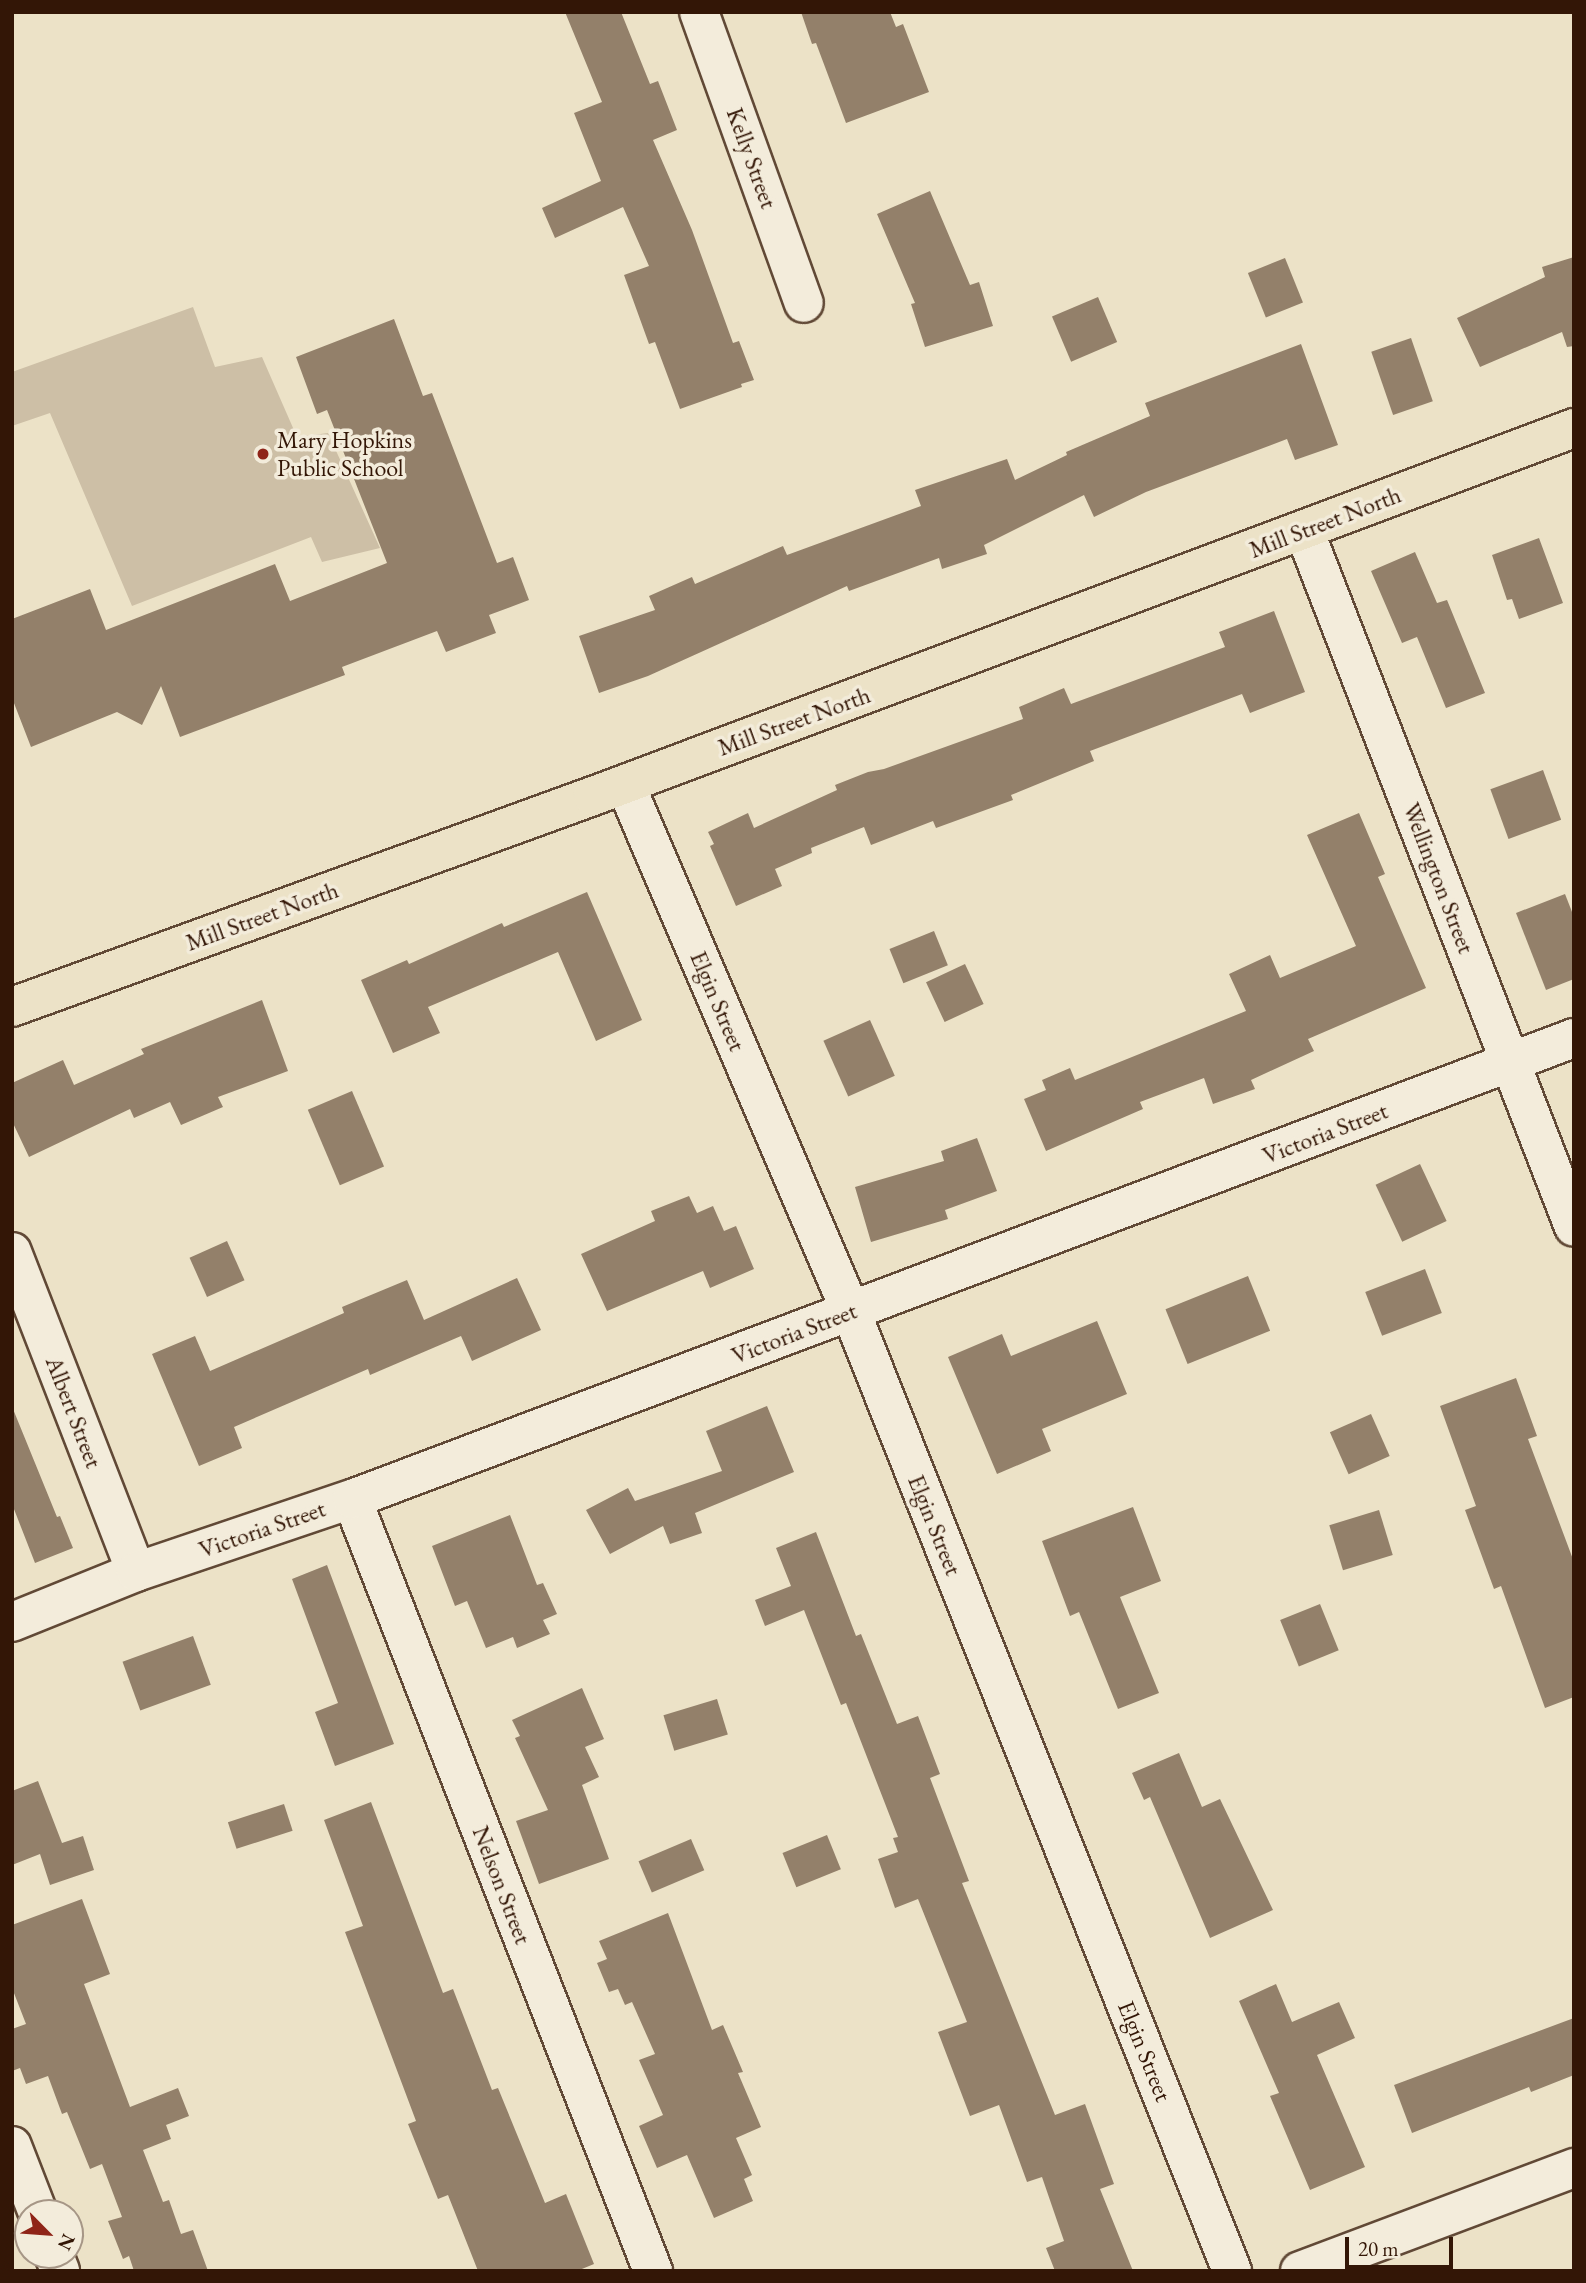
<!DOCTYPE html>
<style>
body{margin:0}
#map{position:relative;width:1586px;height:2283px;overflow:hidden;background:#ece2c7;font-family:"EB Garamond",serif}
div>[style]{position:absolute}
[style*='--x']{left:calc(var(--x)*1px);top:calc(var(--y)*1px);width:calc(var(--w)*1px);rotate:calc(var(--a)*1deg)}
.green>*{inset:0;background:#cdbfa6}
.building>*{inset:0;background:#93806a;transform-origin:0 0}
.roads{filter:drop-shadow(2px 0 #614936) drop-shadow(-2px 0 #614936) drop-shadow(0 2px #614936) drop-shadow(0 -2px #614936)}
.minor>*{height:38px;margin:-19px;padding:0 19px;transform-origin:19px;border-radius:19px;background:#f3ecdb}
.major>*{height:38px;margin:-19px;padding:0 19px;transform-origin:19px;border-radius:19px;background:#ece2c7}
.dots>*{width:19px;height:19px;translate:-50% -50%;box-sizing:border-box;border:4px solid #f3ecdb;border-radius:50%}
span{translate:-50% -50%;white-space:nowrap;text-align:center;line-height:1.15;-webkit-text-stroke:7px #f3ecdb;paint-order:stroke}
.street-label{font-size:24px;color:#331606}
.poi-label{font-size:24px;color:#331606}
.left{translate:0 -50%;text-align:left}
.frame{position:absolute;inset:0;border:14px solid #331606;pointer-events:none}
.north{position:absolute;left:14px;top:2199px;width:70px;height:70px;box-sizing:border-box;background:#f3ecdb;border:2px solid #a69686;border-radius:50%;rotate:115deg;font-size:19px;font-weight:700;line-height:28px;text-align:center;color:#331606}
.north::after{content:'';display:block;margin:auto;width:24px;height:32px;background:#8f2418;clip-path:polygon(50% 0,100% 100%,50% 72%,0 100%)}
.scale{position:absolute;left:1345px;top:2237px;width:108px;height:32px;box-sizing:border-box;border:4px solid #331606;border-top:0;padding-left:9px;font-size:21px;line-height:24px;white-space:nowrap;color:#331606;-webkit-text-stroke:5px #f3ecdb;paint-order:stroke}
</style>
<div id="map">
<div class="green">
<i style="clip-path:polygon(193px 307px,215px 367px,262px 357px,297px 437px,328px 433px,380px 548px,322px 562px,311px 537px,132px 606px,50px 413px,12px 426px,12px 372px)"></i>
</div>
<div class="building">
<i style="clip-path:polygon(565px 12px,621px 12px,650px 84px,658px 81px,677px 130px,653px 140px,692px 230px,733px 343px,739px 341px,754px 380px,741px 384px,742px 387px,680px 409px,655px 342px,649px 344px,624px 275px,649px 266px,623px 207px,555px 238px,542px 208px,601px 181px,574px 113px,602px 102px)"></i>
<i style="clip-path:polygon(801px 12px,890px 12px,896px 27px,903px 24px,929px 92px,846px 123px,816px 43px,812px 44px)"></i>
<i style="clip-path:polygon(930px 191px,970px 285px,979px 282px,993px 326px,925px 347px,911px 304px,915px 303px,877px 214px)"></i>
<i style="clip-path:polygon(1574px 257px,1574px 346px,1567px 347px,1562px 332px,1480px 367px,1457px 318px,1545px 277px,1542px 267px)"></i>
<i style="left:1285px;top:258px;width:48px;height:40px;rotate:68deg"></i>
<i style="left:1098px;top:297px;width:49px;height:50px;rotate:67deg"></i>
<i style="clip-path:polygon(394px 319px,423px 396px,432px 393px,497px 563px,513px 557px,529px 600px,489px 615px,496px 633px,446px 652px,437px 631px,342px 667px,345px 675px,180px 737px,161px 686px,142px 725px,117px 712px,31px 747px,12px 698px,12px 619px,90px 589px,106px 630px,275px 564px,290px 601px,387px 563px,327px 410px,317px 414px,296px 357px)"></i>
<i style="left:1411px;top:338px;width:67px;height:42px;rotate:71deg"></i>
<i style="clip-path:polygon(1301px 344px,1338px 445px,1295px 460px,1287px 439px,1146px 492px,1094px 517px,1084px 495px,984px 545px,987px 554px,942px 569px,939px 558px,849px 591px,847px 586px,648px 676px,599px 693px,579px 636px,655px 610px,649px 596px,692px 577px,695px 584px,783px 546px,787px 555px,921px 506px,915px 490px,1007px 459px,1015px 480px,1067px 455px,1066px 452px,1150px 416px,1145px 403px)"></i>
<i style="clip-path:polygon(1539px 538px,1563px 603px,1519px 619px,1512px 599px,1507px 600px,1492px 555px)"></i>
<i style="clip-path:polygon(1415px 552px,1437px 603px,1447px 600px,1485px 693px,1446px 708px,1417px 637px,1402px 643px,1371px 571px)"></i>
<i style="clip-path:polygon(1274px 611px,1305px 692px,1250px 713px,1242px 694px,1090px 751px,1094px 761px,1011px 795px,1013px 800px,936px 828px,933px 821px,871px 845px,864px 827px,811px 848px,812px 853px,775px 869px,782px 886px,736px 906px,710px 846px,714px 844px,708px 832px,748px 813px,754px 828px,837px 790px,835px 785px,868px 772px,884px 769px,1023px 719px,1019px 707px,1064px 688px,1071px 704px,1225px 647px,1219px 632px)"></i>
<i style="left:1543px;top:770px;width:53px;height:56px;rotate:70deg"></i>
<i style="clip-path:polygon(1359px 813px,1385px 874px,1378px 877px,1426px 988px,1308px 1039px,1314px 1051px,1251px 1080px,1255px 1089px,1213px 1104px,1204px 1078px,1140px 1102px,1143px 1109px,1046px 1151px,1024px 1099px,1046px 1090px,1042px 1080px,1070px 1068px,1075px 1080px,1246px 1011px,1229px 974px,1270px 955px,1280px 978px,1356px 946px,1307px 835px)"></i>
<i style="clip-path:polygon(587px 892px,642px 1020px,596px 1041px,558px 952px,428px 1007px,440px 1033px,393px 1053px,361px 980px,407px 960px,409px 964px,502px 923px,504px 927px)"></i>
<i style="clip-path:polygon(1565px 894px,1574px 917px,1574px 979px,1546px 990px,1516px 913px)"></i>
<i style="left:934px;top:931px;width:37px;height:48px;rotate:68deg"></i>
<i style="left:965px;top:964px;width:44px;height:43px;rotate:65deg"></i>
<i style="clip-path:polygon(262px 1000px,288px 1071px,218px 1097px,223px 1107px,181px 1125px,170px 1102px,134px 1118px,130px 1109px,29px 1157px,12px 1121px,12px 1083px,63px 1060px,74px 1085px,144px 1054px,141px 1049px)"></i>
<i style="left:870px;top:1020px;width:61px;height:51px;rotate:66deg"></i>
<i style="left:352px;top:1091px;width:82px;height:48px;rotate:67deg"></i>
<i style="clip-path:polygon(977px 1138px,997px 1191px,945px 1210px,948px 1219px,871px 1242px,855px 1187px,944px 1161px,941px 1151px)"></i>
<i style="left:1420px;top:1164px;width:63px;height:49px;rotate:65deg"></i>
<i style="clip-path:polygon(689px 1196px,697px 1213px,713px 1206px,724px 1231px,736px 1226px,754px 1269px,710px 1288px,703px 1271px,607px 1311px,581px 1254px,655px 1221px,651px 1211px)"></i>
<i style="left:227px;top:1241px;width:43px;height:41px;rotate:66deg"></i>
<i style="left:1425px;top:1269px;width:47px;height:64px;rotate:69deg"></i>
<i style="left:1248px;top:1276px;width:59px;height:89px;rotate:68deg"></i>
<i style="clip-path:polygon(517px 1278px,541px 1330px,472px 1361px,461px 1336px,370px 1375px,368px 1369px,234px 1427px,242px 1448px,199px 1466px,152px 1354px,195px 1336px,210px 1371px,344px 1313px,342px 1307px,407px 1280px,424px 1320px)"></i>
<i style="clip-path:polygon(1097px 1321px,1127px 1394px,1042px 1429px,1051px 1451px,997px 1474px,948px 1357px,1002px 1334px,1011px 1356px)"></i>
<i style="clip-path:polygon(1516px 1378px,1537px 1436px,1528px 1439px,1574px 1562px,1574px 1697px,1545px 1708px,1501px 1586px,1494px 1589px,1465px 1510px,1476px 1506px,1440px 1406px)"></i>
<i style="clip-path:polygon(767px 1406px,794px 1472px,695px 1513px,702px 1533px,670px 1544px,663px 1526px,610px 1554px,586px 1510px,628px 1488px,635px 1501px,722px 1471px,706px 1431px)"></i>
<i style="clip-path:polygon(13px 1409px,57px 1517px,60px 1516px,73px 1548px,35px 1563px,12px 1504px)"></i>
<i style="left:1371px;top:1414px;width:46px;height:45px;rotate:66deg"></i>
<i style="clip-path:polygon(1133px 1507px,1161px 1581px,1120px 1597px,1159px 1693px,1118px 1709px,1079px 1612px,1070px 1616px,1042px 1541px)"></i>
<i style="left:1379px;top:1510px;width:47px;height:52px;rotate:73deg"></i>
<i style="clip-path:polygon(510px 1515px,537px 1585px,543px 1583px,557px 1614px,543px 1620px,550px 1634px,517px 1648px,513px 1637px,486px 1648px,467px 1601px,455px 1606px,432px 1546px)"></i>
<i style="clip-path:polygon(816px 1532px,856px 1636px,861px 1634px,897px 1724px,918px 1716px,940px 1774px,930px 1778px,969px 1881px,962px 1883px,1055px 2115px,1085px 2104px,1114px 2184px,1100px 2189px,1133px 2271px,1055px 2271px,1046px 2248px,1064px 2241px,1042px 2177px,1027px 2182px,999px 2105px,970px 2116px,938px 2032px,967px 2022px,918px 1899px,895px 1908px,878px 1859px,898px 1852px,893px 1838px,898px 1837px,846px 1703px,841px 1705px,804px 1610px,765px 1626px,755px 1600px,791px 1586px,776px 1548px)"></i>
<i style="clip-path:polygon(327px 1565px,394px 1744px,335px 1766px,315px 1712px,338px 1703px,292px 1579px)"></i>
<i style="left:1320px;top:1604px;width:50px;height:43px;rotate:68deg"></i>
<i style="left:193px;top:1636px;width:52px;height:75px;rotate:70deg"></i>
<i style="clip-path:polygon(582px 1688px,604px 1739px,585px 1747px,599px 1777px,582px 1785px,609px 1859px,539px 1884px,516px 1821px,548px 1810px,515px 1738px,520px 1736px,512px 1720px)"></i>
<i style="left:717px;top:1699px;width:37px;height:56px;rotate:73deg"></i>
<i style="clip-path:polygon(1179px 1753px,1202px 1807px,1220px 1799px,1273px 1910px,1210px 1938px,1150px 1797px,1144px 1800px,1132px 1773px)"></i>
<i style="clip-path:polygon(38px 1781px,62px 1843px,83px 1836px,94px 1870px,50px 1885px,40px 1854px,12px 1865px,12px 1791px)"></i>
<i style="clip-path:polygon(371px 1802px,443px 1993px,453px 1989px,492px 2090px,498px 2088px,545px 2203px,566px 2194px,594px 2264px,577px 2271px,478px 2271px,448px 2195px,438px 2199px,408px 2124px,416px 2121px,345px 1932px,363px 1926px,324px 1820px)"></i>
<i style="left:284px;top:1804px;width:28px;height:59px;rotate:72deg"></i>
<i style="left:827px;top:1835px;width:37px;height:48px;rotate:68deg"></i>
<i style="left:691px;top:1839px;width:34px;height:57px;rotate:67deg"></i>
<i style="clip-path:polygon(82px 1899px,110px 1974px,84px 1984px,130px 2107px,178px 2088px,189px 2116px,166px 2125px,171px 2139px,143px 2150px,163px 2202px,169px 2200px,181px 2234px,193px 2230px,208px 2271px,134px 2271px,129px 2256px,123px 2259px,108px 2221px,122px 2217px,102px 2164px,90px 2169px,67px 2112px,62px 2114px,48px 2076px,26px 2084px,20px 2068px,12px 2071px,12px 2029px,26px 2024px,12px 1988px,12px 1925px)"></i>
<i style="clip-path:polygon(668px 1913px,712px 2030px,723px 2025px,743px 2072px,738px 2073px,761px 2127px,736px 2138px,752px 2175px,744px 2179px,753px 2201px,714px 2218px,687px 2155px,657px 2168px,639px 2126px,663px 2115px,639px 2060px,655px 2054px,632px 2002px,625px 2005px,618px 1989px,609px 1992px,597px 1963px,607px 1959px,599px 1941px)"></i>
<i style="clip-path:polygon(1276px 1984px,1292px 2022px,1339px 2002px,1355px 2038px,1317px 2055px,1365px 2167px,1310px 2190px,1270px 2096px,1279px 2093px,1239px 2001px)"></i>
<i style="clip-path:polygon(1574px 2018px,1574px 2075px,1531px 2092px,1529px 2087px,1412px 2133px,1394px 2085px)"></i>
</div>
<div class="roads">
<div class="minor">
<i style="--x:699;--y:12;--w:309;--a:70.2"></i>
<i style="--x:1304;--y:530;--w:747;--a:68.82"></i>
<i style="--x:625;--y:784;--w:574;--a:66.83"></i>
<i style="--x:851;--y:1312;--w:1032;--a:68.33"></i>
<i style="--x:12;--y:1252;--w:343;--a:68.8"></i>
<i style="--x:352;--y:1499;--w:829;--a:68.7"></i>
<i style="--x:12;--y:1622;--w:134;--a:-22"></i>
<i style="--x:136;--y:1572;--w:228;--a:-18.7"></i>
<i style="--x:352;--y:1499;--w:1306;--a:-20.67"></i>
<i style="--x:12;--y:2146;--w:72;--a:68.8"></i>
<i style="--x:54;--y:2255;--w:17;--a:69"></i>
<i style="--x:1300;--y:2271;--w:293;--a:-20.6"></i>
</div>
<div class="major">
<i style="--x:12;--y:1007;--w:618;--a:-19.96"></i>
<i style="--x:593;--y:796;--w:1048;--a:-20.56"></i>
</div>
</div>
<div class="dots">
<i style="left:263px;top:454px;background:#8f2418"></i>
</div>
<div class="street-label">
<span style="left:752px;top:158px;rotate:70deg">Kelly Street</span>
<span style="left:1325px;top:522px;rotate:-21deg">Mill Street North</span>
<span style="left:794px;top:721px;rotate:-20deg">Mill Street North</span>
<span style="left:1439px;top:878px;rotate:69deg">Wellington Street</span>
<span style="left:262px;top:916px;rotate:-20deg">Mill Street North</span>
<span style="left:718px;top:1001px;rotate:67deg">Elgin Street</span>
<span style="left:1325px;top:1133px;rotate:-21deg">Victoria Street</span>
<span style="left:794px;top:1333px;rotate:-21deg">Victoria Street</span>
<span style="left:74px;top:1412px;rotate:69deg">Albert Street</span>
<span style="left:935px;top:1525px;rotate:68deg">Elgin Street</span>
<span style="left:262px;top:1529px;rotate:-19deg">Victoria Street</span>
<span style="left:502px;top:1885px;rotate:69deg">Nelson Street</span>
<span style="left:1145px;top:2051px;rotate:68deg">Elgin Street</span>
</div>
<div class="poi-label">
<span class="left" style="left:277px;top:454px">Mary Hopkins<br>Public School</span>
</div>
<div class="frame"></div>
<div class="north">N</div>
<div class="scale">20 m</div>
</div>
